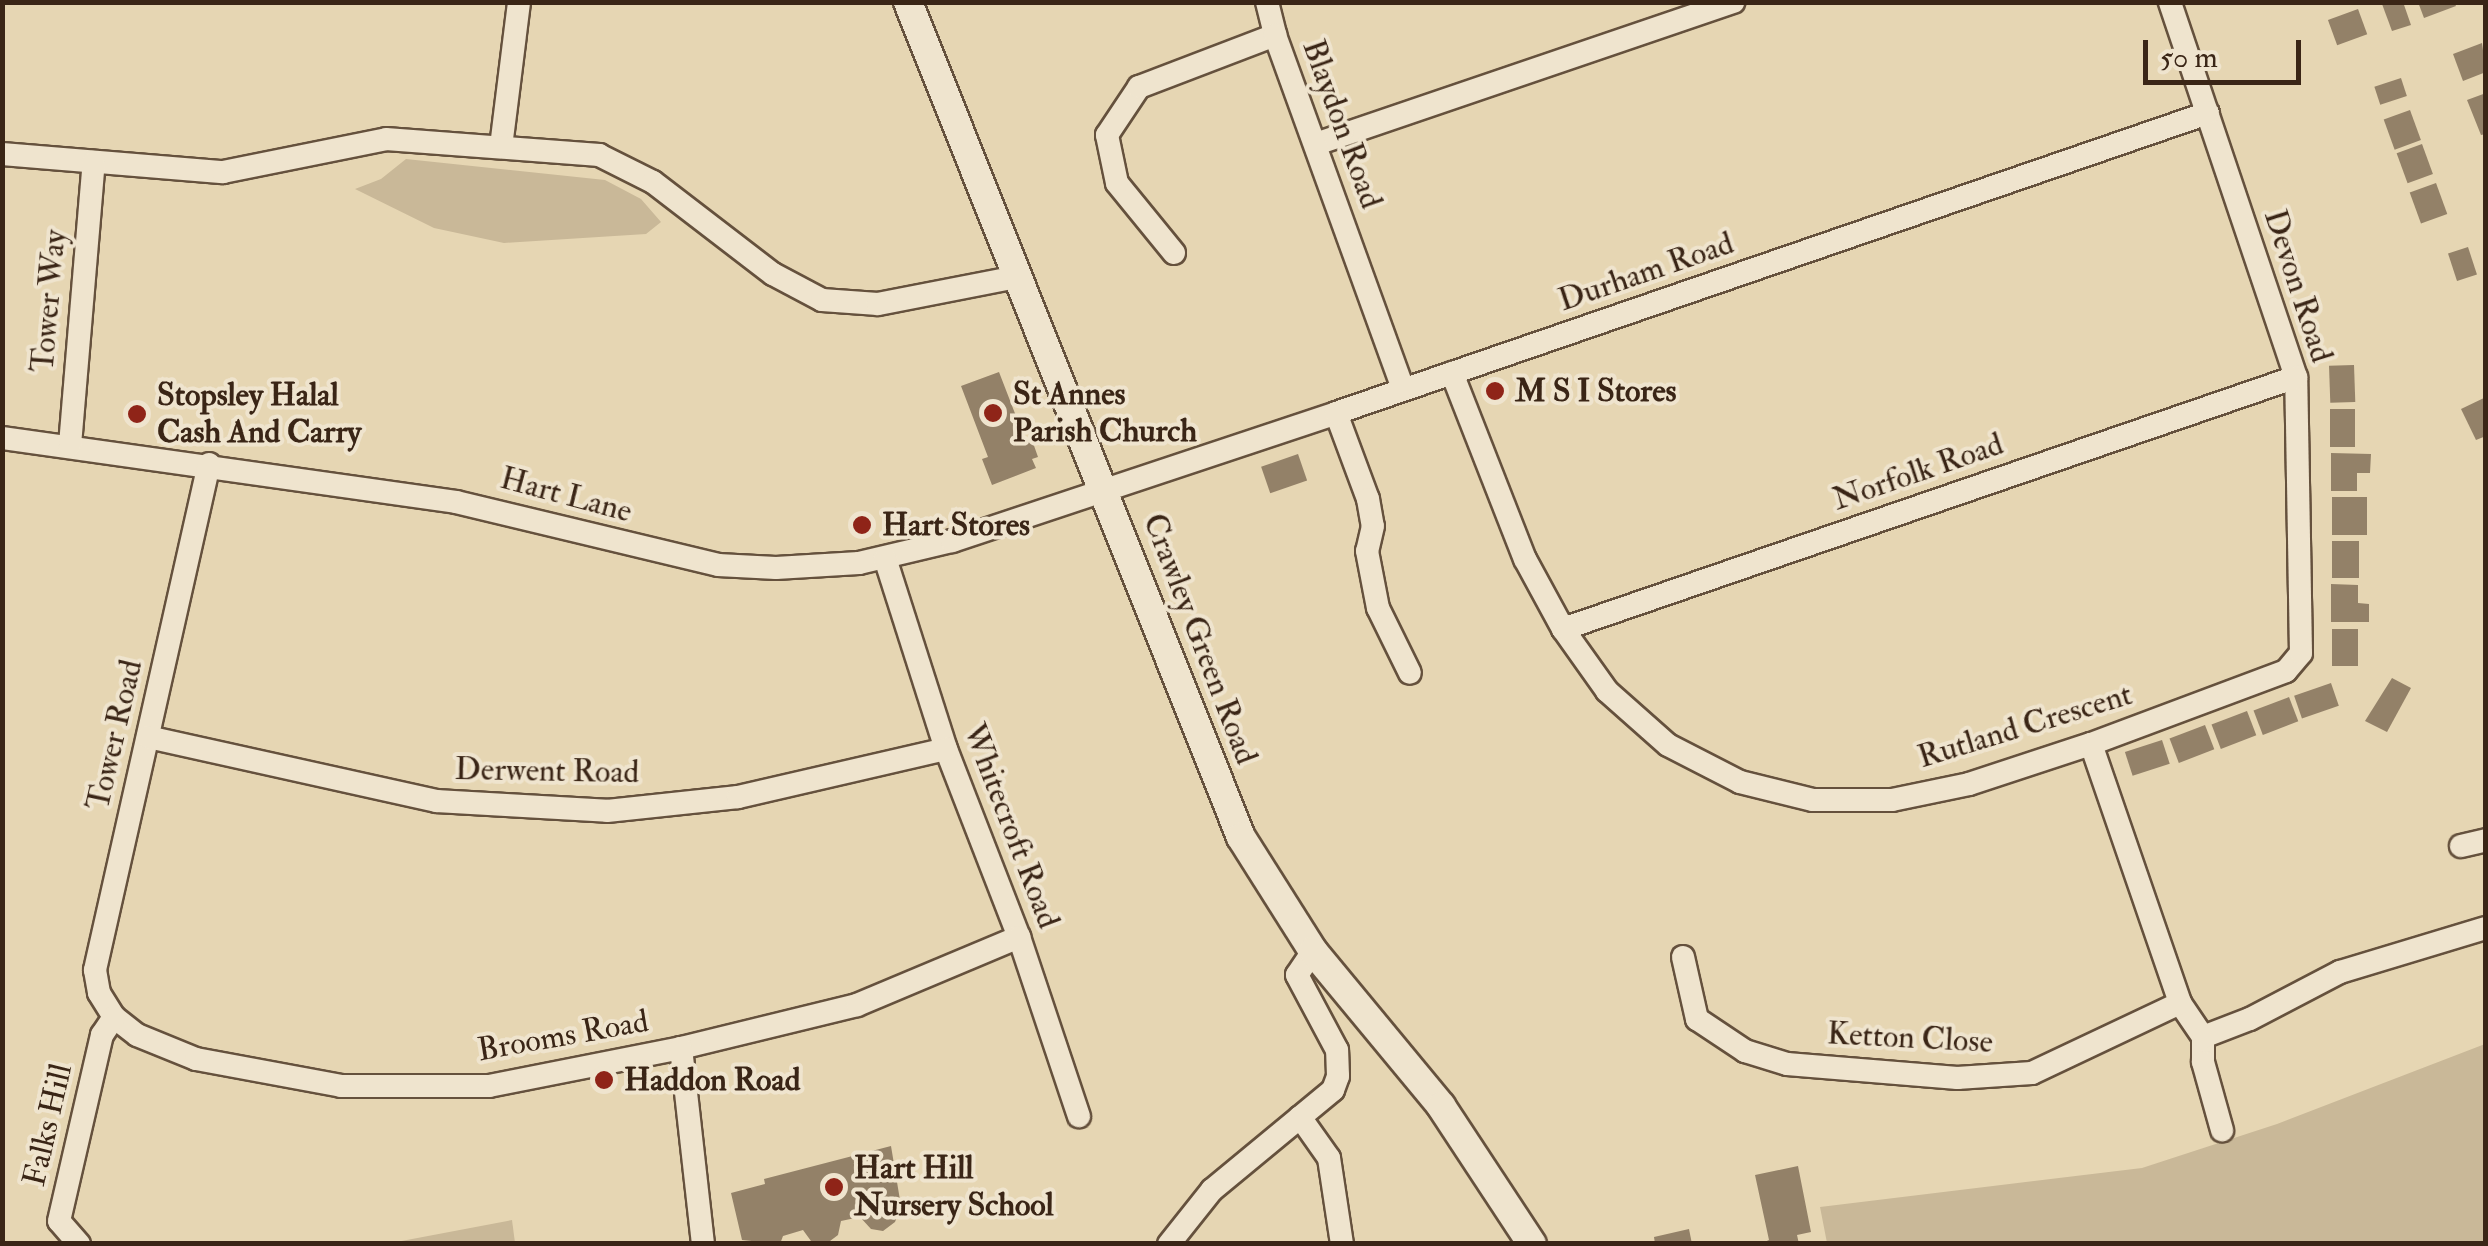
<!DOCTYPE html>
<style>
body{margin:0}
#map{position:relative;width:2488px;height:1246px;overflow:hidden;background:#e6d6b3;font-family:"IM FELL Double Pica",serif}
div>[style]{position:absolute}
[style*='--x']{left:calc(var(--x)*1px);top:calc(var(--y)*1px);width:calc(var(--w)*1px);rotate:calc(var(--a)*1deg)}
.green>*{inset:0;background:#c9b898}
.building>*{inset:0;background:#938168;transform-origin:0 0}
.roads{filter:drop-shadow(2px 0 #65513d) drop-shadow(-2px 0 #65513d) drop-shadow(0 2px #65513d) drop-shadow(0 -2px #65513d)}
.minor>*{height:22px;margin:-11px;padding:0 11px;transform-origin:11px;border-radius:11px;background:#efe4ce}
.tertiary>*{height:28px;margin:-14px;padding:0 14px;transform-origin:14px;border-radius:14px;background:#efe4ce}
.dots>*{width:28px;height:28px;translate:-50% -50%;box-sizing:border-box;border:5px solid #efe4ce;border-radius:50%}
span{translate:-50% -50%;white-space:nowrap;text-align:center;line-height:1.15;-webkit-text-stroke:8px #efe4ce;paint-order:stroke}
.street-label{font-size:32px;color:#3a2516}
.poi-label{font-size:32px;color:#3a2516;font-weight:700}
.left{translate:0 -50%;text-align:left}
.frame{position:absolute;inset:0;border:5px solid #3a2516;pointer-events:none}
.scale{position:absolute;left:2143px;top:40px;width:158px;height:45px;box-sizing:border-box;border:5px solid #3a2516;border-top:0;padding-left:12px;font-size:30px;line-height:35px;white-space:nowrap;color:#3a2516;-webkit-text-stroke:8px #efe4ce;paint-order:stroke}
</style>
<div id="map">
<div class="green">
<i style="clip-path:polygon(406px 159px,605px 180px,641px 199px,661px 222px,646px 234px,504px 243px,434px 228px,355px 189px,381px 179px)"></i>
<i style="clip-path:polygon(2485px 1044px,2485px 1243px,1827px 1243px,1820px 1207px,2142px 1168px,2277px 1124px)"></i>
<i style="clip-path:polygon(512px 1220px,515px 1243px,391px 1243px)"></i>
</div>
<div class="building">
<i style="clip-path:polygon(2403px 2px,2411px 25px,2392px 31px,2382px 4px)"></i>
<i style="clip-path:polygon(2418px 2px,2454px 2px,2456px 6px,2424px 18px)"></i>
<i style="left:2358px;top:9px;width:27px;height:32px;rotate:70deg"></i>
<i style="clip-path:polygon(2482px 43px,2486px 72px,2463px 81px,2453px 54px)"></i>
<i style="left:2401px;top:78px;width:19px;height:28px;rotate:72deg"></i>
<i style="clip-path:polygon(2486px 93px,2486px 134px,2481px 135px,2467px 100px)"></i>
<i style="left:2410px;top:110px;width:32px;height:28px;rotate:70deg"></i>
<i style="left:2422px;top:144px;width:32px;height:27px;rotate:70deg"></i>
<i style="left:2436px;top:183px;width:33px;height:28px;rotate:70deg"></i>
<i style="left:2468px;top:247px;width:29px;height:21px;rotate:72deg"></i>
<i style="left:2354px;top:365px;width:37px;height:25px;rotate:88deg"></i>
<i style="clip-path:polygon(999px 372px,1026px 442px,1032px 440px,1038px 457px,1032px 459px,1036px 468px,992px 485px,982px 459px,988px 457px,961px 386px)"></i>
<i style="clip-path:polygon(2486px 397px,2486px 436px,2476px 440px,2461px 409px)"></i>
<i style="left:2330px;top:409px;width:25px;height:38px"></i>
<i style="clip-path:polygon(2331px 453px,2371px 454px,2370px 473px,2357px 473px,2357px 491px,2331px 491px)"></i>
<i style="left:1298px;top:454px;width:28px;height:39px;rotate:71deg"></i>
<i style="left:2332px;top:497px;width:35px;height:38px"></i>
<i style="left:2332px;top:541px;width:27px;height:37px"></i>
<i style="clip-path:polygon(2331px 584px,2358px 585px,2358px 603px,2369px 604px,2369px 622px,2331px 622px)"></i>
<i style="left:2332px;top:629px;width:26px;height:37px"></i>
<i style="clip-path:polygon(2392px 678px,2411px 688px,2387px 732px,2365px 721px)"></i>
<i style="left:2331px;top:683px;width:24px;height:39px;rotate:71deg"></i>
<i style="left:2289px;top:697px;width:26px;height:38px;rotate:69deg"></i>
<i style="left:2247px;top:711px;width:26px;height:38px;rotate:69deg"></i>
<i style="left:2205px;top:725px;width:26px;height:38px;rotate:69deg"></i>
<i style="left:2162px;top:740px;width:25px;height:39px;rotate:72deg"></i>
<i style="clip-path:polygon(891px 1146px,901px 1206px,895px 1222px,883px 1231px,871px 1229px,860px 1217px,841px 1221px,838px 1235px,826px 1244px,811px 1241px,803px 1230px,783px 1236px,780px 1244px,742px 1240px,731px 1193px,765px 1184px,764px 1179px)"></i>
<i style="clip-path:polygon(1798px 1166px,1811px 1232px,1797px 1235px,1799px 1244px,1760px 1244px,1769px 1240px,1755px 1175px)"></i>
<i style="clip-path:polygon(1689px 1229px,1692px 1244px,1655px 1244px,1654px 1237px)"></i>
</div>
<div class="roads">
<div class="minor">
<i style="--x:1267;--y:2;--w:34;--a:76"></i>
<i style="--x:1316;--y:144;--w:441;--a:-18.8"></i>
<i style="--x:501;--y:147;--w:146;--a:-82.9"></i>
<i style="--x:2;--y:154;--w:222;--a:4.7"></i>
<i style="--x:223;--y:172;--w:166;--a:-11.4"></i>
<i style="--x:386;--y:139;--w:214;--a:4.3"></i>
<i style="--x:599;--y:155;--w:60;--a:26.6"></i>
<i style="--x:653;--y:182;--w:151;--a:37.5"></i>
<i style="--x:773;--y:274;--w:55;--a:28"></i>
<i style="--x:822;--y:300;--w:56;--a:4.1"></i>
<i style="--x:878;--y:304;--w:142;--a:-11"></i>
<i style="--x:1174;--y:253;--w:90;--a:-129.2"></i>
<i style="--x:1117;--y:183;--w:49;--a:-101.8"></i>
<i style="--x:1107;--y:135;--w:58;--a:-56.3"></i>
<i style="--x:1139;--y:87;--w:146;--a:-20.9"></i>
<i style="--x:1275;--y:35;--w:376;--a:70.1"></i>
<i style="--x:1452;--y:373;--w:200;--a:68.6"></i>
<i style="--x:1525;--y:559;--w:80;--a:61.5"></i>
<i style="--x:1563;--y:629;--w:76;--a:54.6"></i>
<i style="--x:1607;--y:691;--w:81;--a:41.5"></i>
<i style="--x:1668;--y:745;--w:81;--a:27.2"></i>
<i style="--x:1740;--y:782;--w:75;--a:13.9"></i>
<i style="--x:1813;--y:800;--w:79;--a:0"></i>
<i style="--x:1892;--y:800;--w:79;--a:-11.7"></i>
<i style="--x:1969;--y:784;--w:128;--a:-18.2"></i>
<i style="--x:2091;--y:744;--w:208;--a:-20.5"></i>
<i style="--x:2286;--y:671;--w:23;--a:-50"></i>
<i style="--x:2301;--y:653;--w:276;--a:-91"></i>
<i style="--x:2296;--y:377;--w:396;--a:-108.6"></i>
<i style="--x:1336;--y:413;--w:92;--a:69.6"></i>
<i style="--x:1368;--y:499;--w:27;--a:80"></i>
<i style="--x:1373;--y:526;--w:26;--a:103"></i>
<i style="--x:1367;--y:551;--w:58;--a:79.1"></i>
<i style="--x:1378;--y:608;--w:72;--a:63.8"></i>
<i style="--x:2;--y:438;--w:458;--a:8"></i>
<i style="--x:456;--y:502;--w:269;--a:13.5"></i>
<i style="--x:718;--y:565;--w:58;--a:3"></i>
<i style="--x:776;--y:568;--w:83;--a:-3.4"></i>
<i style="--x:859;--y:563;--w:96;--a:-13.3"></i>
<i style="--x:952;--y:541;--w:405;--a:-18.4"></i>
<i style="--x:1336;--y:413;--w:922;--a:-18.99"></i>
<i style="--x:70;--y:445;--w:284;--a:-85.2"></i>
<i style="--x:209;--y:464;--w:519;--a:102.7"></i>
<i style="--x:95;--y:970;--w:23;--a:80"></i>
<i style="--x:99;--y:993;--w:28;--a:58"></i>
<i style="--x:114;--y:1017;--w:29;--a:38"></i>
<i style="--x:137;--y:1035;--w:64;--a:22.1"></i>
<i style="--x:196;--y:1059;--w:147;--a:10.5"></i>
<i style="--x:341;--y:1086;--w:148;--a:0"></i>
<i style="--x:489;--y:1086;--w:196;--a:-11.2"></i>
<i style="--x:681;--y:1048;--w:181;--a:-13.7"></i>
<i style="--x:857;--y:1005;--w:176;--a:-22.8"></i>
<i style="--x:885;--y:558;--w:201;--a:72.3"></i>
<i style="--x:946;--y:749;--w:202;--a:68.8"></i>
<i style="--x:1019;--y:937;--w:189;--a:71.5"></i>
<i style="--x:1563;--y:629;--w:775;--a:-18.97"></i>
<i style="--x:148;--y:737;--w:295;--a:12.5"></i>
<i style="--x:436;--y:801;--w:171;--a:3.3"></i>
<i style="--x:607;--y:811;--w:132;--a:-6.1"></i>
<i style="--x:738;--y:797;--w:213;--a:-13"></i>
<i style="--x:2091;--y:744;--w:274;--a:71"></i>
<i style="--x:2180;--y:1003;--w:41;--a:55.9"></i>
<i style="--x:2203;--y:1037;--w:25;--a:90"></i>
<i style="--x:2203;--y:1062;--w:71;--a:74.4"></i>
<i style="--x:2461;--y:846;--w:26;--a:-13"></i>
<i style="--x:1683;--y:957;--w:64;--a:77.3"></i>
<i style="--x:1697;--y:1019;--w:58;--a:33.7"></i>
<i style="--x:1745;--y:1051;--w:44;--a:17.2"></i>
<i style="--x:1787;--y:1064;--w:171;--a:4.7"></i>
<i style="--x:1957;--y:1078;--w:75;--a:-3.8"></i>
<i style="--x:2032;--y:1073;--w:164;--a:-25.3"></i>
<i style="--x:2203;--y:1037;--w:50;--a:-21"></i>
<i style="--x:2250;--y:1019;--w:102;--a:-27.6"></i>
<i style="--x:2340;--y:972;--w:152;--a:-16.8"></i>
<i style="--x:681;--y:1048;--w:197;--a:83.6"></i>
<i style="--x:1300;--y:1117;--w:50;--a:54.7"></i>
<i style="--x:1329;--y:1158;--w:87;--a:81.4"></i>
<i style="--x:79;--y:1244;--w:30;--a:-131"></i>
<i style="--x:59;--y:1221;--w:191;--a:-77"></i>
<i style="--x:102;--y:1035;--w:22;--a:-56"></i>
<i style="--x:1169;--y:1244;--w:69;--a:-51.5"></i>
<i style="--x:1212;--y:1190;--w:157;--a:-39.6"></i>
<i style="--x:1333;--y:1090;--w:15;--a:-70"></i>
<i style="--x:1338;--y:1076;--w:26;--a:-92"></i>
<i style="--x:1337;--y:1050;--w:85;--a:-118.1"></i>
<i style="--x:1297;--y:975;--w:29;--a:-56"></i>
</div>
<div class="tertiary">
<i style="--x:908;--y:2;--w:899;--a:68.26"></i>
<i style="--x:1241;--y:837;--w:135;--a:57.7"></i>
<i style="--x:1313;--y:951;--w:201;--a:50.4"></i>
<i style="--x:1441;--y:1106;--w:165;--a:56.6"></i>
</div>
</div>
<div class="dots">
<i style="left:1495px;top:391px;background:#8f2418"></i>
<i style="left:993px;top:413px;background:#8f2418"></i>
<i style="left:137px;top:414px;background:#8f2418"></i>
<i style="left:862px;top:525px;background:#8f2418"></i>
<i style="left:604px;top:1080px;background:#8f2418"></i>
<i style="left:834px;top:1187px;background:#8f2418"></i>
</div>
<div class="street-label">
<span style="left:1342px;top:124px;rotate:70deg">Blaydon Road</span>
<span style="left:1646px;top:272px;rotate:-19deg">Durham Road</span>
<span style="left:2298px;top:286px;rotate:72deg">Devon Road</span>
<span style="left:49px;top:301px;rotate:-85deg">Tower Way</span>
<span style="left:1918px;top:472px;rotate:-19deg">Norfolk Road</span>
<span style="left:566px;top:495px;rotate:15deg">Hart Lane</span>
<span style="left:1200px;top:639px;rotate:69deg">Crawley Green Road</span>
<span style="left:2025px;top:726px;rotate:-17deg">Rutland Crescent</span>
<span style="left:115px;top:735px;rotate:-77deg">Tower Road</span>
<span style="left:547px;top:771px;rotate:1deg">Derwent Road</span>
<span style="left:1011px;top:826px;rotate:69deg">Whitecroft Road</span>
<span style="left:563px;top:1036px;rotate:-10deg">Brooms Road</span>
<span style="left:1910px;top:1038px;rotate:3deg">Ketton Close</span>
<span style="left:48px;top:1125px;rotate:-77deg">Falks Hill</span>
</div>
<div class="poi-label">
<span class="left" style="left:1515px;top:391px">M S I Stores</span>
<span class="left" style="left:1013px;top:413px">St Annes<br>Parish Church</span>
<span class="left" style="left:157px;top:414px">Stopsley Halal<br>Cash And Carry</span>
<span class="left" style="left:882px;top:525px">Hart Stores</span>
<span class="left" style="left:624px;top:1080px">Haddon Road</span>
<span class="left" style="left:854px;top:1187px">Hart Hill<br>Nursery School</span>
</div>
<div class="frame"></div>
<div class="scale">50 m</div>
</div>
